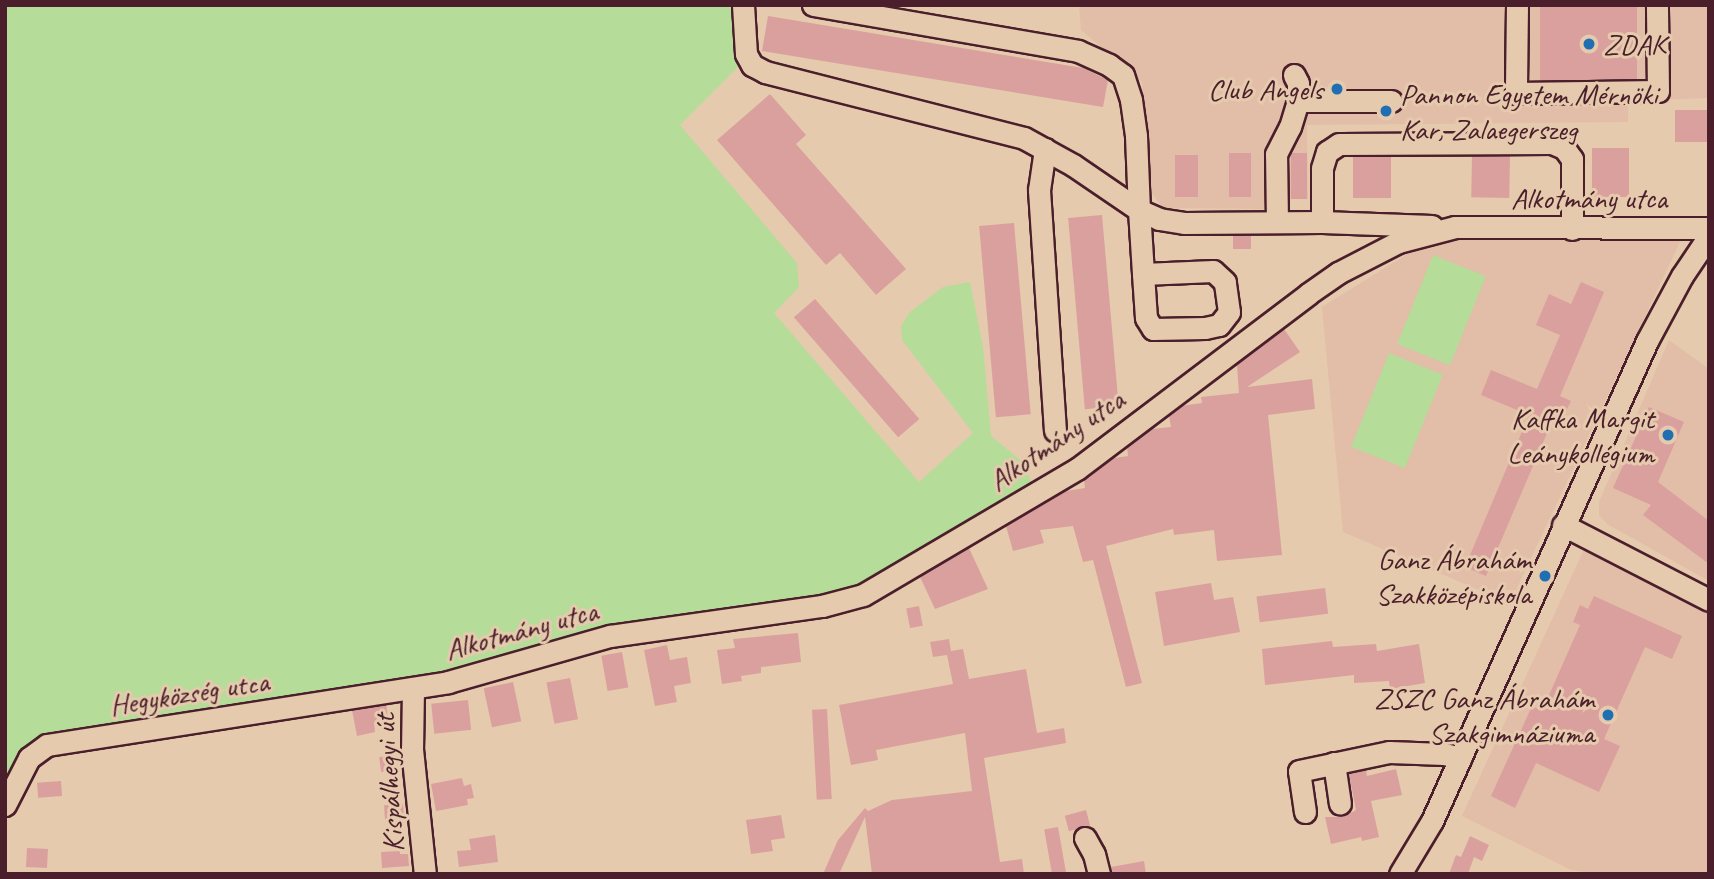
<!DOCTYPE html>
<meta charset="utf-8">
<style>
body{margin:0}
#map{position:relative;width:1714px;height:879px;overflow:hidden;background:#e6caad;font-family:Caveat,sans-serif}
div>[style]{position:absolute}
[style*='--x']{left:calc(var(--x)*1px);top:calc(var(--y)*1px);width:calc(var(--w)*1px);rotate:calc(var(--a)*1deg)}
.built>*{inset:0;background:#e2bda8}
.green>*{inset:0;background:#b5dc98;transform-origin:0 0}
.building>*{inset:0;background:#daa09e;transform-origin:0 0}
.roads{filter:drop-shadow(2px 0 #4a1f2b) drop-shadow(-2px 0 #4a1f2b) drop-shadow(0 2px #4a1f2b) drop-shadow(0 -2px #4a1f2b)}
.minor>*{height:21px;margin:-10.5px;padding:0 10.5px;transform-origin:10.5px;border-radius:10.5px;background:#e6caad}
.dots>*{width:19px;height:19px;translate:-50% -50%;box-sizing:border-box;border:4px solid #e6caad;border-radius:50%}
span{translate:-50% -50%;white-space:nowrap;text-align:center;line-height:1.15;-webkit-text-stroke:6px #e6caad;paint-order:stroke}
.poi-label{font-size:30px;color:#4a1f2b}
.left{translate:0 -50%;text-align:left}
.right{translate:-100% -50%;text-align:right}
.street-label{font-size:30px;color:#4a1f2b}
.frame{position:absolute;inset:0;border:7px solid #4a1f2b;pointer-events:none}
</style>
<div id="map">
<div class="built">
<i style="clip-path:polygon(1079px 5px,1709px 5px,1709px 98px,1628px 101px,1628px 122px,1307px 125px,1308px 199px,1267px 199px,1267px 209px,1163px 208px,1145px 184px,1142px 82px,1081px 30px)"></i>
<i style="clip-path:polygon(1443px 232px,1681px 240px,1516px 590px,1479px 590px,1343px 532px,1322px 307px)"></i>
<i style="clip-path:polygon(1669px 340px,1709px 369px,1709px 581px,1607px 524px,1599px 515px,1599px 502px)"></i>
<i style="clip-path:polygon(1585px 547px,1709px 614px,1709px 874px,1599px 874px,1571px 870px,1462px 816px)"></i>
</div>
<div class="green">
<i style="clip-path:polygon(5px 5px,734px 5px,734px 47px,738px 67px,680px 125px,797px 263px,799px 287px,774px 313px,919px 482px,973px 433px,902px 340px,901px 326px,910px 312px,943px 287px,970px 282px,983px 347px,991px 436px,1024px 463px,1034px 490px,852px 595px,560px 639px,431px 679px,34px 744px,5px 786px)"></i>
<i style="left:1433px;top:255px;width:57px;height:96px;rotate:22deg"></i>
<i style="left:1389px;top:353px;width:58px;height:101px;rotate:22deg"></i>
</div>
<div class="building">
<i style="left:1540px;top:5px;width:97px;height:75px"></i>
<i style="clip-path:polygon(768px 16px,1083px 68px,1108px 80px,1103px 107px,762px 51px)"></i>
<i style="clip-path:polygon(770px 94px,806px 135px,796px 144px,906px 269px,876px 295px,840px 253px,826px 265px,717px 140px)"></i>
<i style="left:1675px;top:110px;width:34px;height:32px"></i>
<i style="left:1592px;top:148px;width:37px;height:49px"></i>
<i style="left:1229px;top:153px;width:22px;height:44px"></i>
<i style="left:1291px;top:153px;width:16px;height:46px"></i>
<i style="left:1198px;top:155px;width:42px;height:23px;rotate:90deg"></i>
<i style="left:1510px;top:156px;width:42px;height:38px;rotate:91deg"></i>
<i style="left:1353px;top:157px;width:38px;height:41px"></i>
<i style="left:1102px;top:215px;width:192px;height:34px;rotate:85deg"></i>
<i style="left:1014px;top:223px;width:192px;height:35px;rotate:85deg"></i>
<i style="left:1233px;top:236px;width:18px;height:13px"></i>
<i style="clip-path:polygon(1581px 282px,1604px 292px,1560px 396px,1571px 401px,1564px 415px,1556px 412px,1486px 576px,1465px 567px,1529px 415px,1481px 395px,1491px 370px,1537px 389px,1560px 335px,1536px 325px,1549px 294px,1571px 304px)"></i>
<i style="left:815px;top:299px;width:159px;height:28px;rotate:49deg"></i>
<i style="clip-path:polygon(1284px 329px,1300px 352px,1247px 387px,1312px 379px,1315px 409px,1268px 415px,1282px 555px,1217px 561px,1214px 530px,1174px 535px,1173px 529px,1106px 546px,1142px 683px,1126px 687px,1093px 560px,1083px 562px,1073px 526px,1040px 530px,1044px 543px,1013px 551px,1006px 526px,1066px 491px,1085px 488px,1084px 480px,1114px 458px,1128px 456px,1127px 447px,1151px 429px,1171px 427px,1169px 416px,1181px 406px,1202px 403px,1201px 397px,1239px 393px,1237px 365px)"></i>
<i style="clip-path:polygon(1649px 407px,1684px 422px,1658px 482px,1709px 521px,1709px 564px,1643px 515px,1651px 505px,1613px 488px)"></i>
<i style="clip-path:polygon(969px 548px,988px 589px,935px 609px,920px 577px)"></i>
<i style="clip-path:polygon(1211px 583px,1214px 600px,1233px 597px,1240px 632px,1164px 646px,1155px 592px)"></i>
<i style="left:1325px;top:588px;width:26px;height:69px;rotate:83deg"></i>
<i style="clip-path:polygon(1594px 596px,1682px 636px,1672px 659px,1645px 647px,1604px 739px,1620px 746px,1599px 792px,1536px 763px,1515px 808px,1491px 796px,1532px 706px,1542px 711px,1580px 625px,1573px 622px,1580px 605px,1588px 609px)"></i>
<i style="left:919px;top:606px;width:20px;height:13px;rotate:79deg"></i>
<i style="clip-path:polygon(798px 633px,801px 662px,761px 667px,761px 673px,741px 676px,742px 681px,722px 684px,717px 650px,735px 648px,733px 639px)"></i>
<i style="clip-path:polygon(949px 639px,951px 651px,963px 649px,969px 679px,1026px 669px,1037px 733px,1064px 728px,1066px 743px,984px 758px,1000px 862px,1022px 859px,1024px 874px,872px 874px,865px 817px,839px 874px,823px 874px,838px 840px,865px 808px,868px 811px,892px 800px,972px 791px,965px 733px,876px 750px,878px 760px,851px 765px,839px 705px,953px 684px,947px 655px,933px 657px,930px 642px)"></i>
<i style="clip-path:polygon(1332px 641px,1333px 647px,1376px 644px,1377px 651px,1419px 644px,1425px 683px,1390px 689px,1389px 681px,1354px 683px,1354px 675px,1265px 685px,1262px 649px)"></i>
<i style="clip-path:polygon(667px 645px,670px 660px,687px 657px,691px 683px,674px 686px,677px 702px,655px 706px,644px 650px)"></i>
<i style="left:622px;top:652px;width:36px;height:21px;rotate:80deg"></i>
<i style="left:570px;top:678px;width:42px;height:24px;rotate:79deg"></i>
<i style="left:513px;top:682px;width:40px;height:30px;rotate:78deg"></i>
<i style="left:468px;top:700px;width:30px;height:37px;rotate:84deg"></i>
<i style="clip-path:polygon(386px 705px,389px 720px,374px 723px,375px 732px,357px 736px,352px 710px)"></i>
<i style="left:827px;top:709px;width:90px;height:15px;rotate:87deg"></i>
<i style="left:395px;top:755px;width:15px;height:16px;rotate:82deg"></i>
<i style="clip-path:polygon(1396px 769px,1402px 795px,1371px 801px,1379px 837px,1362px 841px,1361px 837px,1331px 844px,1325px 817px,1343px 817px,1356px 810px,1349px 774px,1366px 770px,1367px 776px)"></i>
<i style="clip-path:polygon(462px 778px,464px 786px,471px 784px,474px 798px,467px 799px,468px 805px,436px 811px,431px 784px)"></i>
<i style="left:61px;top:781px;width:15px;height:24px;rotate:86deg"></i>
<i style="left:403px;top:804px;width:14px;height:19px;rotate:86deg"></i>
<i style="left:1086px;top:810px;width:16px;height:22px;rotate:75deg"></i>
<i style="clip-path:polygon(781px 815px,785px 838px,771px 840px,773px 851px,751px 854px,746px 820px)"></i>
<i style="left:1058px;top:827px;width:48px;height:14px;rotate:80deg"></i>
<i style="clip-path:polygon(495px 835px,498px 862px,459px 867px,457px 851px,471px 850px,469px 839px)"></i>
<i style="clip-path:polygon(1470px 836px,1489px 845px,1482px 861px,1474px 857px,1468px 874px,1449px 874px,1456px 855px,1461px 857px)"></i>
<i style="left:27px;top:848px;width:21px;height:19px;rotate:3deg"></i>
<i style="clip-path:polygon(400px 851px,400px 854px,408px 854px,409px 866px,382px 868px,381px 852px)"></i>
<i style="clip-path:polygon(1144px 861px,1146px 874px,1112px 874px,1111px 867px)"></i>
</div>
<div class="roads">
<div class="minor">
<i style="--x:743;--y:5;--w:49;--a:86.5"></i>
<i style="--x:746;--y:54;--w:13;--a:61"></i>
<i style="--x:752;--y:65;--w:15;--a:28"></i>
<i style="--x:765;--y:72;--w:267;--a:14.3"></i>
<i style="--x:1024;--y:138;--w:56;--a:28.9"></i>
<i style="--x:1073;--y:165;--w:80;--a:34.3"></i>
<i style="--x:1139;--y:210;--w:22;--a:24"></i>
<i style="--x:1159;--y:219;--w:25;--a:9"></i>
<i style="--x:1184;--y:223;--w:138;--a:-0.4"></i>
<i style="--x:1322;--y:222;--w:110;--a:2.1"></i>
<i style="--x:813;--y:5;--w:269;--a:9.8"></i>
<i style="--x:1078;--y:51;--w:34;--a:24"></i>
<i style="--x:1109;--y:65;--w:17;--a:36"></i>
<i style="--x:1123;--y:75;--w:26;--a:72"></i>
<i style="--x:1131;--y:100;--w:36;--a:82"></i>
<i style="--x:1136;--y:136;--w:74;--a:87.7"></i>
<i style="--x:1139;--y:210;--w:64;--a:86.4"></i>
<i style="--x:1143;--y:274;--w:44;--a:86.1"></i>
<i style="--x:1146;--y:318;--w:13;--a:58"></i>
<i style="--x:1153;--y:329;--w:52;--a:-1.1"></i>
<i style="--x:1205;--y:328;--w:14;--a:-12"></i>
<i style="--x:1219;--y:325;--w:16;--a:-52"></i>
<i style="--x:1229;--y:312;--w:30;--a:-98"></i>
<i style="--x:1225;--y:282;--w:16;--a:-137"></i>
<i style="--x:1213;--y:271;--w:70;--a:177.5"></i>
<i style="--x:1517;--y:5;--w:88;--a:90.7"></i>
<i style="--x:1516;--y:93;--w:142;--a:-0.8"></i>
<i style="--x:1658;--y:91;--w:86;--a:-90.7"></i>
<i style="--x:1298;--y:101;--w:93;--a:0"></i>
<i style="--x:1045;--y:149;--w:41;--a:98.3"></i>
<i style="--x:1039;--y:190;--w:241;--a:86.2"></i>
<i style="--x:1277;--y:222;--w:68;--a:-90.8"></i>
<i style="--x:1276;--y:154;--w:30;--a:-63"></i>
<i style="--x:1290;--y:127;--w:27;--a:-73"></i>
<i style="--x:1298;--y:101;--w:18;--a:-90"></i>
<i style="--x:1298;--y:83;--w:9;--a:-117"></i>
<i style="--x:1322;--y:222;--w:54;--a:-90"></i>
<i style="--x:1322;--y:168;--w:17;--a:-73"></i>
<i style="--x:1327;--y:152;--w:14;--a:-34"></i>
<i style="--x:1339;--y:144;--w:213;--a:-0.3"></i>
<i style="--x:1552;--y:143;--w:13;--a:23"></i>
<i style="--x:1564;--y:148;--w:14;--a:54"></i>
<i style="--x:1572;--y:159;--w:70;--a:90"></i>
<i style="--x:1563;--y:525;--w:164;--a:27.2"></i>
<i style="--x:413;--y:688;--w:61;--a:90.9"></i>
<i style="--x:412;--y:749;--w:126;--a:84.1"></i>
<i style="--x:1334;--y:763;--w:41;--a:81.7"></i>
<i style="--x:5;--y:805;--w:53;--a:-62.9"></i>
<i style="--x:29;--y:758;--w:22;--a:-36"></i>
<i style="--x:47;--y:745;--w:406;--a:-8.9"></i>
<i style="--x:448;--y:682;--w:168;--a:-15.9"></i>
<i style="--x:610;--y:636;--w:214;--a:-8.1"></i>
<i style="--x:822;--y:606;--w:42;--a:-15"></i>
<i style="--x:863;--y:595;--w:248;--a:-30.5"></i>
<i style="--x:1077;--y:469;--w:290;--a:-37.1"></i>
<i style="--x:1308;--y:294;--w:37;--a:-35"></i>
<i style="--x:1338;--y:273;--w:68;--a:-27.3"></i>
<i style="--x:1398;--y:242;--w:59;--a:-14.7"></i>
<i style="--x:1455;--y:227;--w:254;--a:0.2"></i>
<i style="--x:1305;--y:812;--w:41;--a:-98.3"></i>
<i style="--x:1299;--y:771;--w:92;--a:-11.9"></i>
<i style="--x:1389;--y:752;--w:55;--a:2.1"></i>
<i style="--x:1444;--y:754;--w:17;--a:13"></i>
<i style="--x:1085;--y:838;--w:18;--a:61"></i>
<i style="--x:1094;--y:854;--w:21;--a:76"></i>
<i style="--x:1400;--y:874;--w:62;--a:-58.9"></i>
<i style="--x:1432;--y:821;--w:526;--a:-65.87"></i>
<i style="--x:1647;--y:341;--w:74;--a:-61.7"></i>
<i style="--x:1682;--y:276;--w:48;--a:-56"></i>
</div>
</div>
<div class="dots">
<i style="left:1589px;top:44px;background:#1f6fb2"></i>
<i style="left:1337px;top:89px;background:#1f6fb2"></i>
<i style="left:1386px;top:111px;background:#1f6fb2"></i>
<i style="left:1668px;top:435px;background:#1f6fb2"></i>
<i style="left:1545px;top:576px;background:#1f6fb2"></i>
<i style="left:1608px;top:715px;background:#1f6fb2"></i>
</div>
<div class="poi-label">
<span class="left" style="left:1603px;top:44px">ZDAK</span>
<span class="right" style="left:1323px;top:89px">Club Angels</span>
<span class="left" style="left:1400px;top:111px">Pannon Egyetem Mérnöki<br>Kar, Zalaegerszeg</span>
<span class="right" style="left:1654px;top:435px">Kaffka Margit<br>Leánykollégium</span>
<span class="right" style="left:1531px;top:576px">Ganz Ábrahám<br>Szakközépiskola</span>
<span class="right" style="left:1594px;top:715px">ZSZC Ganz Ábrahám<br>Szakgimnáziuma</span>
</div>
<div class="street-label">
<span style="left:1589px;top:198px">Alkotmány utca</span>
<span style="left:1056px;top:440px;rotate:-34deg">Alkotmány utca</span>
<span style="left:521px;top:630px;rotate:-15deg">Alkotmány utca</span>
<span style="left:189px;top:693px;rotate:-9deg">Hegyközség utca</span>
<span style="left:389px;top:783px;rotate:-94deg">Kispálhegyi út</span>
</div>
<div class="frame"></div>
</div>
